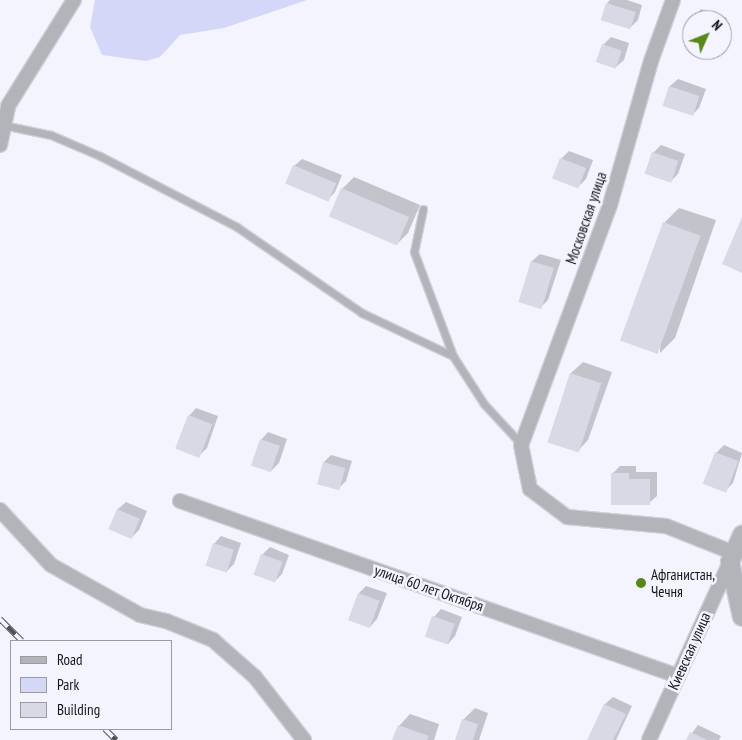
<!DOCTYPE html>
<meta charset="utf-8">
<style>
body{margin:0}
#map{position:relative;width:742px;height:740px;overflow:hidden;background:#f3f4fe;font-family:"PT Sans Narrow",sans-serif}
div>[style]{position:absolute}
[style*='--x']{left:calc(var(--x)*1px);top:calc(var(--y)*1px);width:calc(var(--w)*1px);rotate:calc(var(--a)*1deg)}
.green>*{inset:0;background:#d4d7f7}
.shadow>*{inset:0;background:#0003}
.building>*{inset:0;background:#d7d9e4;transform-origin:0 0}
.roads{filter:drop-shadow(1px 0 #cfd0d9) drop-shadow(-1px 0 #cfd0d9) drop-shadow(0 1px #cfd0d9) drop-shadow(0 -1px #cfd0d9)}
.service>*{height:7px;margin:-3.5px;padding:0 3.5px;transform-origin:3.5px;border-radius:3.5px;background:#b3b4b9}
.minor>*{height:14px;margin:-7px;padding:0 7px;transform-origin:7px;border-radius:7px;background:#b3b4b9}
.tertiary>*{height:18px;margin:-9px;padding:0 9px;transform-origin:9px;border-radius:9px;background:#b3b4b9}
.rail>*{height:5.5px;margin-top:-2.75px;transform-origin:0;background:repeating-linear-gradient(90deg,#f3f4fe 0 11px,#515257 0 22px);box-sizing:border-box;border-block:1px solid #515257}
.dots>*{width:14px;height:14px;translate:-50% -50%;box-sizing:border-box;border:2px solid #f3f4fe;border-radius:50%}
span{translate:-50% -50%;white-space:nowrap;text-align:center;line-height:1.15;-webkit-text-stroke:5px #f3f4fe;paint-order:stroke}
.street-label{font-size:15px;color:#151519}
.poi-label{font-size:15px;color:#151519}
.left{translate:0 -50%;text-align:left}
.legend{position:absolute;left:10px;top:640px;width:162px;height:90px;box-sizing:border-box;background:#f3f4fe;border:1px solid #9a9ba2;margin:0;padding:6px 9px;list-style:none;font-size:15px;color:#151519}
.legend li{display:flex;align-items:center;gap:10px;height:25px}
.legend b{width:25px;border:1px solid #9a9ba2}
.north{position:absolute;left:682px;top:10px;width:50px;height:50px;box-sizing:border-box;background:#f3f4fe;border:1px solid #9a9ba2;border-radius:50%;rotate:46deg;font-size:14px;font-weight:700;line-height:20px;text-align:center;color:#151519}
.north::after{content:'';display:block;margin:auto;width:18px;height:22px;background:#58871a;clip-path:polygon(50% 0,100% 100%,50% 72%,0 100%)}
</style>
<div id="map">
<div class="green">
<i style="clip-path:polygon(95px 0,307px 0,224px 28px,180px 35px,160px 57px,146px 61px,102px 55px,90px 27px)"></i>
</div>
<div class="shadow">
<i style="clip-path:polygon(610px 0,627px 0,642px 5px,638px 20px,630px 28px,607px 3px)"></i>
<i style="clip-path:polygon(701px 9px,727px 18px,722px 32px,722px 20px,693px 20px)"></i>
<i style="clip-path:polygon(611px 37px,629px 43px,624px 60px,616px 67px,603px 45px)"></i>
<i style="clip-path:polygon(678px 79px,706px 89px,699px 108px,692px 115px,664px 105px,670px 86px)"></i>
<i style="clip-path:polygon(661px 145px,685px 154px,678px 174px,671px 181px,653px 153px)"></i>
<i style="clip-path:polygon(569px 151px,593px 160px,586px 179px,579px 186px,561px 159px)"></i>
<i style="clip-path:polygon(302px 159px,342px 175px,335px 192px,328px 200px,294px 166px)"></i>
<i style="clip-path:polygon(354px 177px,420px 205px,408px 233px,397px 244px,342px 189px)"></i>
<i style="clip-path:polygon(679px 208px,716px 220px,675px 338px,660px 353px,664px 223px)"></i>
<i style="clip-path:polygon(540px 254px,561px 260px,548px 300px,540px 308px,520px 301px,532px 261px)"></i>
<i style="clip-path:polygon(583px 362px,612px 372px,588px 440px,577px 452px,571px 373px)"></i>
<i style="clip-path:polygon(196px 408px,218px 416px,207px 448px,199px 456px,189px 416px)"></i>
<i style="clip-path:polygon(268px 432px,287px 439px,279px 463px,271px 471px,261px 440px)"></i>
<i style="clip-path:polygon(724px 445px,742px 453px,733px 483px,725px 491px,716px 453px)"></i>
<i style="clip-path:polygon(331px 455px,352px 461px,346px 481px,338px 489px,324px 462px)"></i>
<i style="clip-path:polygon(620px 466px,636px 466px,636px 472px,657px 472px,657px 496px,649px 503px,613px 473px)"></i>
<i style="clip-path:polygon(126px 502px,147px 511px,139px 530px,131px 538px,110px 529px,118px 509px)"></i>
<i style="clip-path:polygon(221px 536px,241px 543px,234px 564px,226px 572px,214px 544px)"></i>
<i style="clip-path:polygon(270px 547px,289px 555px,282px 574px,274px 582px,262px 555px)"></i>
<i style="clip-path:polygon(366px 586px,387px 593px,377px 619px,370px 627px,359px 593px)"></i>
<i style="clip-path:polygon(441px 609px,462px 617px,455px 636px,448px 644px,434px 617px)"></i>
<i style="clip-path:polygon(613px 697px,632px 706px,616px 740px,589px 740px,605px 704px)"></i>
<i style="clip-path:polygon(475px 708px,488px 713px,479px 740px,457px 740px,463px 720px)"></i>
<i style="clip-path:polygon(410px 714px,439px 724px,434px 740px,394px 740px,399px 726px)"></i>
<i style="clip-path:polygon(698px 725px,721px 736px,719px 740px,687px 740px)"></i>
</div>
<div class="building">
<i style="left:606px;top:3px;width:31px;height:18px;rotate:17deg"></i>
<i style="clip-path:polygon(693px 16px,703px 20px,692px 20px,692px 39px,685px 37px)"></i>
<i style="left:602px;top:44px;width:21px;height:19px;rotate:19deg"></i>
<i style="left:669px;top:86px;width:32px;height:21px;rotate:18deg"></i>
<i style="left:652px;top:152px;width:28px;height:23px;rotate:19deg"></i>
<i style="left:560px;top:158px;width:28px;height:22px;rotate:21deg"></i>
<i style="left:293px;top:165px;width:47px;height:20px;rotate:23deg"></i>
<i style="left:341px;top:188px;width:74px;height:31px;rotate:23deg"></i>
<i style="clip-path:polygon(742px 217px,742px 273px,722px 264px)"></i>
<i style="left:663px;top:222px;width:40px;height:126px;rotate:20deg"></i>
<i style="left:531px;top:261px;width:24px;height:43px;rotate:17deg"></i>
<i style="left:570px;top:373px;width:33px;height:73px;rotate:18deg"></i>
<i style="left:188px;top:415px;width:26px;height:36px;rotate:21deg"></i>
<i style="left:260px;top:439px;width:21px;height:28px;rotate:19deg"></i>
<i style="left:715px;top:452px;width:25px;height:34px;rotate:21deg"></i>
<i style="left:323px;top:462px;width:23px;height:23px;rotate:15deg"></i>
<i style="clip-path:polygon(611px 473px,629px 473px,629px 479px,650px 479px,650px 505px,611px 505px)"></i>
<i style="left:117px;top:509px;width:25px;height:22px;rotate:23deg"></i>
<i style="left:213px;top:543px;width:22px;height:24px;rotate:18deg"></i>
<i style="left:261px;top:554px;width:23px;height:22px;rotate:20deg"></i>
<i style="left:358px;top:593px;width:23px;height:29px;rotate:20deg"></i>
<i style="left:432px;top:616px;width:24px;height:22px;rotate:19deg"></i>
<i style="clip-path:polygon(604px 704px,626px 714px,613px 740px,587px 740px)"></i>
<i style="clip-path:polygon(462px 719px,478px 724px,473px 740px,455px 740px)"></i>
<i style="clip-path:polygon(398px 725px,429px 736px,427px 740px,392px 740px)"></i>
<i style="clip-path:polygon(690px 732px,707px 740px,686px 740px)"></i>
</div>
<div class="roads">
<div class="service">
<i style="--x:3;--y:125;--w:49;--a:11.8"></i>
<i style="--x:51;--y:135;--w:53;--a:23.2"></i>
<i style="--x:100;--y:156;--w:154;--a:27.4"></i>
<i style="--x:237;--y:227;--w:152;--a:34.5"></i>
<i style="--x:362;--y:313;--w:101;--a:25.3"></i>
<i style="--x:423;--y:209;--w:44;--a:101.8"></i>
<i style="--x:414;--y:252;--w:111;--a:69.4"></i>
<i style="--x:453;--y:356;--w:57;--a:57.1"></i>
<i style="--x:484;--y:404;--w:54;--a:47.2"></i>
</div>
<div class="minor">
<i style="--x:673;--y:0;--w:65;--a:109.8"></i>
<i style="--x:651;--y:61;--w:150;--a:105.9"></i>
<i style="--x:610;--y:205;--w:256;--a:110.3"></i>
<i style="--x:521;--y:445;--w:45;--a:78.4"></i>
<i style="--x:530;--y:489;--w:46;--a:37.1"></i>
<i style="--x:567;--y:517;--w:99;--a:5.2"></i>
<i style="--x:666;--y:526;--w:73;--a:21.7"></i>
<i style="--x:0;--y:145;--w:40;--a:-78"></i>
<i style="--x:8;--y:106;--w:125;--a:-58.1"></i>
<i style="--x:180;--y:501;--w:528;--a:19.36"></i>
<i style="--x:0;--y:510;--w:75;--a:47.2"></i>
<i style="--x:51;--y:565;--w:102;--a:29.3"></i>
<i style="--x:140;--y:615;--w:27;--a:13"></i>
<i style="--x:166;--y:621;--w:51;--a:22"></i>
<i style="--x:213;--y:640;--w:56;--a:41.4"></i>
<i style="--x:255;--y:677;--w:80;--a:52.1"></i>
<i style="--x:649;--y:740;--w:196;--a:-65.5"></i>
</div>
<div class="tertiary">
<i style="--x:730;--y:562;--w:56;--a:77.7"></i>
<i style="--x:730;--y:562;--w:30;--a:-66"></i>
</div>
</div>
<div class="rail">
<i style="--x:0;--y:619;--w:31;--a:45"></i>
<i style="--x:105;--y:729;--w:16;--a:45"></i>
</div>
<div class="dots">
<i style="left:641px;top:583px;background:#58871a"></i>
</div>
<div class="street-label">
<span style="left:586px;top:218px;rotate:-71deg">Московская улица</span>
<span style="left:429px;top:588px;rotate:19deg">улица 60 лет Октября</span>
<span style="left:689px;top:651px;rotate:-66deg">Киевская улица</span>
</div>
<div class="poi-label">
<span class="left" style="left:651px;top:583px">Афганистан,<br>Чечня</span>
</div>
<ul class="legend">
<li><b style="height:6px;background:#b3b4b9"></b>Road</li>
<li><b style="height:14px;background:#d4d7f7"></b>Park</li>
<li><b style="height:14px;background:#d7d9e4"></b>Building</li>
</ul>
<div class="north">N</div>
</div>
